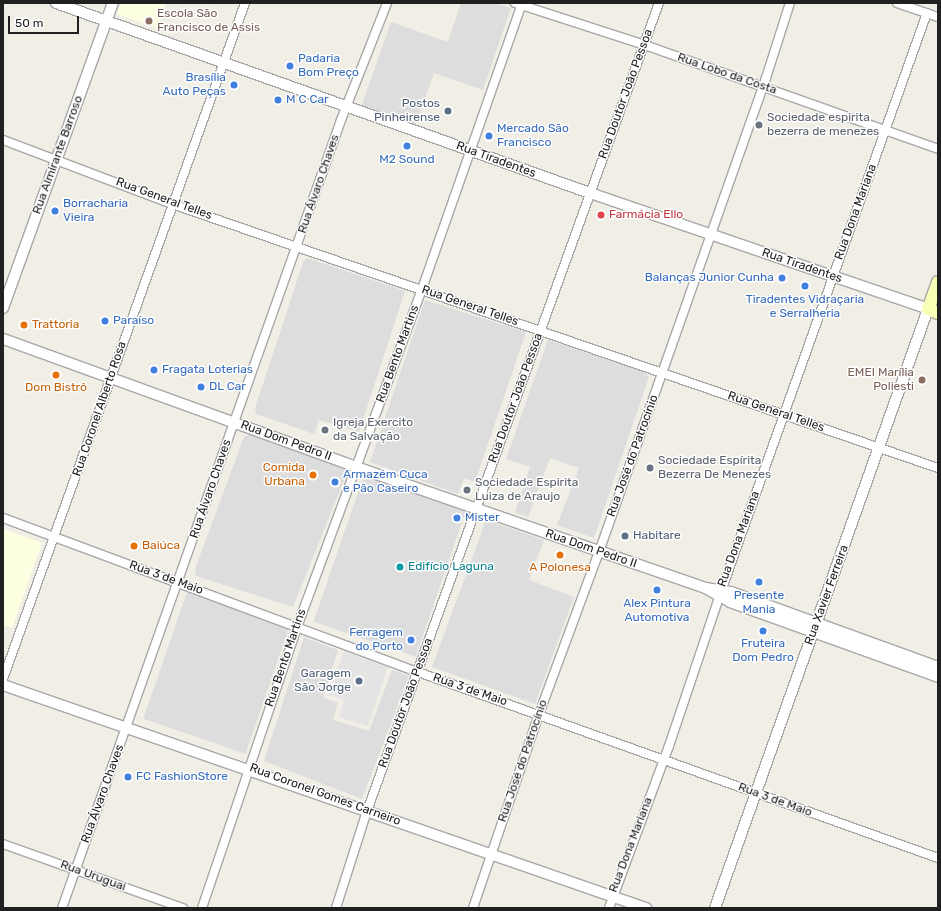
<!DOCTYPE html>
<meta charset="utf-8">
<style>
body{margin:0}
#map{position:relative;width:941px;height:911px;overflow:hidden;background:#f1eee6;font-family:Rubik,sans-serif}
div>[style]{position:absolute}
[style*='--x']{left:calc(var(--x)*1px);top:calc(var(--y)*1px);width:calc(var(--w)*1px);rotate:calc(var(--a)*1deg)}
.residential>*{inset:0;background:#dedddd;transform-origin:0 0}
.education>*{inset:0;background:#fdffe1}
.parking>*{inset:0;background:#e4e4e4}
.roads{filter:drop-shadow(1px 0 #a7a7a7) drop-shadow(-1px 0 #a7a7a7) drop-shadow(0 1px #a7a7a7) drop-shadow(0 -1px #a7a7a7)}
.minor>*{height:8px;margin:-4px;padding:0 4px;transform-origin:4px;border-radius:4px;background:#fff}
.tertiary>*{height:10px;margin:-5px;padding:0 5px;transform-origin:5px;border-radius:5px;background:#fff}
.secondary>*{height:12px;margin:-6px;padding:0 6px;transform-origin:6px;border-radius:6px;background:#f7ffb6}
.dots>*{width:11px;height:11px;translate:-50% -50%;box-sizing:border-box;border:2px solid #fff;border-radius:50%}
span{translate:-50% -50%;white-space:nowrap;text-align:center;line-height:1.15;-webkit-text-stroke:3px #fff;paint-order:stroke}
.education-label{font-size:12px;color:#785e54}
.left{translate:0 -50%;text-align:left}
.right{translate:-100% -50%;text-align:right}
.shop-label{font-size:12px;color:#366cbe}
.street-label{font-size:12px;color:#202020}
.service-label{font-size:12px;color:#4e5e75}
.worship-label{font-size:12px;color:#5b616d}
.health-label{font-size:12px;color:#be3a42}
.food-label{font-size:12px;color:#c56008}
.culture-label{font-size:12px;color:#0d838f}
.frame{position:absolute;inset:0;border:4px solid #202020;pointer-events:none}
.scale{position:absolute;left:8px;top:16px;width:71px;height:18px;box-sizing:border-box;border:2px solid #202020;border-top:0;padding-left:5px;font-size:12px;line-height:14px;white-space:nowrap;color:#202020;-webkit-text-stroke:3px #fff;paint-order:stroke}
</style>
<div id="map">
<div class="residential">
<i style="clip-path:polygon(461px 3px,496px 3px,511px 8px,483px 90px,434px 73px,415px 126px,361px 107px,391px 22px,448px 42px)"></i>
<i style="clip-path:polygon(307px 258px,405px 291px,359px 432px,319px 420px,314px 434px,256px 414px,255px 408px,277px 342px,303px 262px)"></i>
<i style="clip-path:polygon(425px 300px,526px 332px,475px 482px,464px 478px,458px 494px,370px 462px)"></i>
<i style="clip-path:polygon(548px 340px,645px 372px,649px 377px,594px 538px,557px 525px,579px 468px,550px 458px,528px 517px,515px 513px,530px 467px,506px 459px)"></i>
<i style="clip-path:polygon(250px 434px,348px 470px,293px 607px,196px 576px,195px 569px,244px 437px)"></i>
<i style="left:364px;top:475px;width:108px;height:155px;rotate:19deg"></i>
<i style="clip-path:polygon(486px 520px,544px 540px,529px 580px,574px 597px,535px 704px,432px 667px)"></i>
<i style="left:187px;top:592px;width:108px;height:134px;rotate:19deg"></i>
<i style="clip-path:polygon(304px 637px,338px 650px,323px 698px,338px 703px,333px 720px,369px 731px,392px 670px,409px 676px,362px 799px,264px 761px)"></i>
</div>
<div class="education">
<i style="clip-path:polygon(121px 3px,166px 3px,157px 28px,117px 14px)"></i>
<i style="clip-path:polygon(3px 529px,42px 543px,12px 628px,3px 625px)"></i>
</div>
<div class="parking">
<i style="clip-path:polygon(344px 651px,388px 667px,368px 726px,339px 717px,344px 700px,329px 695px)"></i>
</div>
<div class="roads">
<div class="minor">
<i style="--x:515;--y:3;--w:137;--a:17.9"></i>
<i style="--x:645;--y:45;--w:311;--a:19.5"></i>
<i style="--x:897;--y:3;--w:43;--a:18.9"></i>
<i style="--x:3;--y:140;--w:181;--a:20.7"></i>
<i style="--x:172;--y:204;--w:810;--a:19.02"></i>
<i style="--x:3;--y:518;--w:443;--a:20.4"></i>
<i style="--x:418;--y:672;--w:552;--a:19.68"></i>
<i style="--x:3;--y:679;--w:718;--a:-70.3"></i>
<i style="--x:3;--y:844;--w:191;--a:19.6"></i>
<i style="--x:62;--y:908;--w:836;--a:-70.5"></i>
<i style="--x:341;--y:120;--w:126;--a:-68.5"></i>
<i style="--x:202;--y:908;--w:297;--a:-71.3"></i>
<i style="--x:297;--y:627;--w:360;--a:-69.7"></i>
<i style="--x:422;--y:289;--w:303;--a:-70.7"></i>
<i style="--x:336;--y:908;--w:102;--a:-72.3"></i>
<i style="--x:367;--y:811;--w:859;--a:-70.13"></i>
<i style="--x:473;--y:908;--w:205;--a:-71.2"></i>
<i style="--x:539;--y:714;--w:173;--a:-69.7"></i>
<i style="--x:599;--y:552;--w:503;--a:-70.59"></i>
<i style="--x:766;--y:78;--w:79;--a:-72.3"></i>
<i style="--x:609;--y:908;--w:173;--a:-69.7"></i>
<i style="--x:669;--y:746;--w:157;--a:-71.4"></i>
<i style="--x:719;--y:597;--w:620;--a:-70.4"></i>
</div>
<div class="tertiary">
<i style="--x:56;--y:3;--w:567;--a:19.59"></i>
<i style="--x:590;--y:193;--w:357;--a:18.9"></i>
<i style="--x:928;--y:309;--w:636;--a:109.58"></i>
<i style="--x:3;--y:308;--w:324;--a:-70.2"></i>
<i style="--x:3;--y:339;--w:375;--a:19.9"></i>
<i style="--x:356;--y:467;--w:370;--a:19.1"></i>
<i style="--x:706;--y:588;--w:25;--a:9"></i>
<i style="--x:731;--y:592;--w:220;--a:19.9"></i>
<i style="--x:707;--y:589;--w:26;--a:29"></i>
<i style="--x:730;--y:602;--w:221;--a:19.8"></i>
<i style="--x:3;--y:685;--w:681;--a:19.13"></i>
</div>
<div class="secondary">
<i style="--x:938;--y:282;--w:29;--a:110"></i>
<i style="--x:928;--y:309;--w:11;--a:22"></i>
</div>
</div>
<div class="dots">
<i style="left:149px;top:21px;background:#8d6e63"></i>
<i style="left:290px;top:66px;background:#3f7fe0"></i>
<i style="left:234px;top:85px;background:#3f7fe0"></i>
<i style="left:278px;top:100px;background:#3f7fe0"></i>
<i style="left:448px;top:111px;background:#5c6f8a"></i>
<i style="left:759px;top:125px;background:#6b7280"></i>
<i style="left:489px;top:136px;background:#3f7fe0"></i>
<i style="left:407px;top:146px;background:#3f7fe0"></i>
<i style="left:55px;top:211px;background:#3f7fe0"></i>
<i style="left:601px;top:215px;background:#e0444e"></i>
<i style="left:782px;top:278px;background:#3f7fe0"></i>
<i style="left:805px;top:286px;background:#3f7fe0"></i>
<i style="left:105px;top:321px;background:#3f7fe0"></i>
<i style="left:24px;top:325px;background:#e8710a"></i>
<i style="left:154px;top:370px;background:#3f7fe0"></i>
<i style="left:56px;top:375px;background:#e8710a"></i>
<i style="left:922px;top:380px;background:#8d6e63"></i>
<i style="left:201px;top:387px;background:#3f7fe0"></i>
<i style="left:325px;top:430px;background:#6b7280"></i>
<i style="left:650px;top:468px;background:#6b7280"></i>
<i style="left:313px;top:475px;background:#e8710a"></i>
<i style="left:335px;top:482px;background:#3f7fe0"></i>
<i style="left:467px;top:490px;background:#6b7280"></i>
<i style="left:457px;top:518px;background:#3f7fe0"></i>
<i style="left:625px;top:536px;background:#5c6f8a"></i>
<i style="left:134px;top:546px;background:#e8710a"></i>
<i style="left:560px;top:555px;background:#e8710a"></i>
<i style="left:400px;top:567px;background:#0f9aa8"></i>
<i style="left:759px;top:582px;background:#3f7fe0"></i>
<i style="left:657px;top:590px;background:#3f7fe0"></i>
<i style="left:763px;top:631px;background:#3f7fe0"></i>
<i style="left:411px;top:640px;background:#3f7fe0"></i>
<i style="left:359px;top:681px;background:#5c6f8a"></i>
<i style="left:128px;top:777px;background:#3f7fe0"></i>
</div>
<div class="education-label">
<span class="left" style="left:157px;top:21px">Escola São<br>Francisco de Assis</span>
<span class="right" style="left:914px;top:380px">EMEI Marília<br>Poliesti</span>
</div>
<div class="shop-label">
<span class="left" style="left:298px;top:66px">Padaria<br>Bom Preço</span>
<span class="right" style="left:226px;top:85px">Brasília<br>Auto Peças</span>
<span class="left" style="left:286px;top:100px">M C Car</span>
<span class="left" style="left:497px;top:136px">Mercado São<br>Francisco</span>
<span style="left:407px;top:160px">M2 Sound</span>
<span class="left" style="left:63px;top:211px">Borracharia<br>Vieira</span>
<span class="right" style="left:774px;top:278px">Balanças Junior Cunha</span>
<span style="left:805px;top:307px">Tiradentes Vidraçaria<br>e Serralheria</span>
<span class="left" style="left:113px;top:321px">Paraíso</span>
<span class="left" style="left:162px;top:370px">Fragata Loterias</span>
<span class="left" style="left:209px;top:387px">DL Car</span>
<span class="left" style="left:343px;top:482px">Armazém Cuca<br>e Pão Caseiro</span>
<span class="left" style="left:465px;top:518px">Mister</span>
<span style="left:759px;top:603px">Presente<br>Mania</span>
<span style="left:657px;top:611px">Alex Pintura<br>Automotiva</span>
<span class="right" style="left:403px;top:640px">Ferragem<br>do Porto</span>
<span style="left:763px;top:651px">Fruteira<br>Dom Pedro</span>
<span class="left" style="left:136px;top:777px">FC FashionStore</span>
</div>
<div class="street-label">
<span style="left:727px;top:74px;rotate:19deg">Rua Lobo da Costa</span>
<span style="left:626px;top:94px;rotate:-70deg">Rua Doutor João Pessoa</span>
<span style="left:58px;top:155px;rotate:-70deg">Rua Almirante Barroso</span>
<span style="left:496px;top:160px;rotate:20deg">Rua Tiradentes</span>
<span style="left:319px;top:184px;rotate:-71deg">Rua Álvaro Chaves</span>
<span style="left:164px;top:199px;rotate:20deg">Rua General Telles</span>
<span style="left:856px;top:212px;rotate:-70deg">Rua Dona Mariana</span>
<span style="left:802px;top:266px;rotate:19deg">Rua Tiradentes</span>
<span style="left:470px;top:306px;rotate:19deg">Rua General Telles</span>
<span style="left:398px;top:354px;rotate:-70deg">Rua Bento Martins</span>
<span style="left:516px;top:398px;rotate:-70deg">Rua Doutor João Pessoa</span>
<span style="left:100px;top:409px;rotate:-71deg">Rua Coronel Alberto Rosa</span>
<span style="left:776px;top:412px;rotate:19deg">Rua General Telles</span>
<span style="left:286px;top:441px;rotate:20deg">Rua Dom Pedro II</span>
<span style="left:633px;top:456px;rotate:-70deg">Rua José do Patrocínio</span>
<span style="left:211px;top:489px;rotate:-71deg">Rua Álvaro Chaves</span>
<span style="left:739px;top:539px;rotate:-70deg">Rua Dona Mariana</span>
<span style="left:591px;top:549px;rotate:19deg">Rua Dom Pedro II</span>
<span style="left:166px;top:578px;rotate:20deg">Rua 3 de Maio</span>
<span style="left:827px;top:595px;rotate:-70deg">Rua Xavier Ferreira</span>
<span style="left:286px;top:658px;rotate:-71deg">Rua Bento Martins</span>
<span style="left:470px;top:690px;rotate:19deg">Rua 3 de Maio</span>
<span style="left:406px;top:703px;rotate:-70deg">Rua Doutor João Pessoa</span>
<span style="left:523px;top:761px;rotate:-71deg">Rua José do Patrocínio</span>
<span style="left:103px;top:794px;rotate:-70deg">Rua Álvaro Chaves</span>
<span style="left:325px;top:795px;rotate:20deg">Rua Coronel Gomes Carneiro</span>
<span style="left:775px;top:800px;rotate:20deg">Rua 3 de Maio</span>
<span style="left:631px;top:845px;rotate:-69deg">Rua Dona Mariana</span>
<span style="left:93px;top:876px;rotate:20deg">Rua Uruguai</span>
</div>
<div class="service-label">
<span class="right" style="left:440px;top:111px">Postos<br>Pinheirense</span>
<span class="left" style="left:633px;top:536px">Habitare</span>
<span class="right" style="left:351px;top:681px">Garagem<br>São Jorge</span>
</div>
<div class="worship-label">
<span class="left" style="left:767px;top:125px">Sociedade espirita<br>bezerra de menezes</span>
<span class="left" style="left:333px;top:430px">Igreja Exercito<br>da Salvação</span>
<span class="left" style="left:658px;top:468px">Sociedade Espírita<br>Bezerra De Menezes</span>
<span class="left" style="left:475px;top:490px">Sociedade Espirita<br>Luiza de Araujo</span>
</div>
<div class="health-label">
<span class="left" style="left:609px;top:215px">Farmácia Ello</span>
</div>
<div class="food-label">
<span class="left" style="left:32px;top:325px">Trattoria</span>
<span style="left:56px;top:388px">Dom Bistrô</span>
<span class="right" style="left:305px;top:475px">Comida<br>Urbana</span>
<span class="left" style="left:142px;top:546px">Baiúca</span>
<span style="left:560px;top:568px">A Polonesa</span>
</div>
<div class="culture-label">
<span class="left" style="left:408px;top:567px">Edifício Laguna</span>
</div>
<div class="frame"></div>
<div class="scale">50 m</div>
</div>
